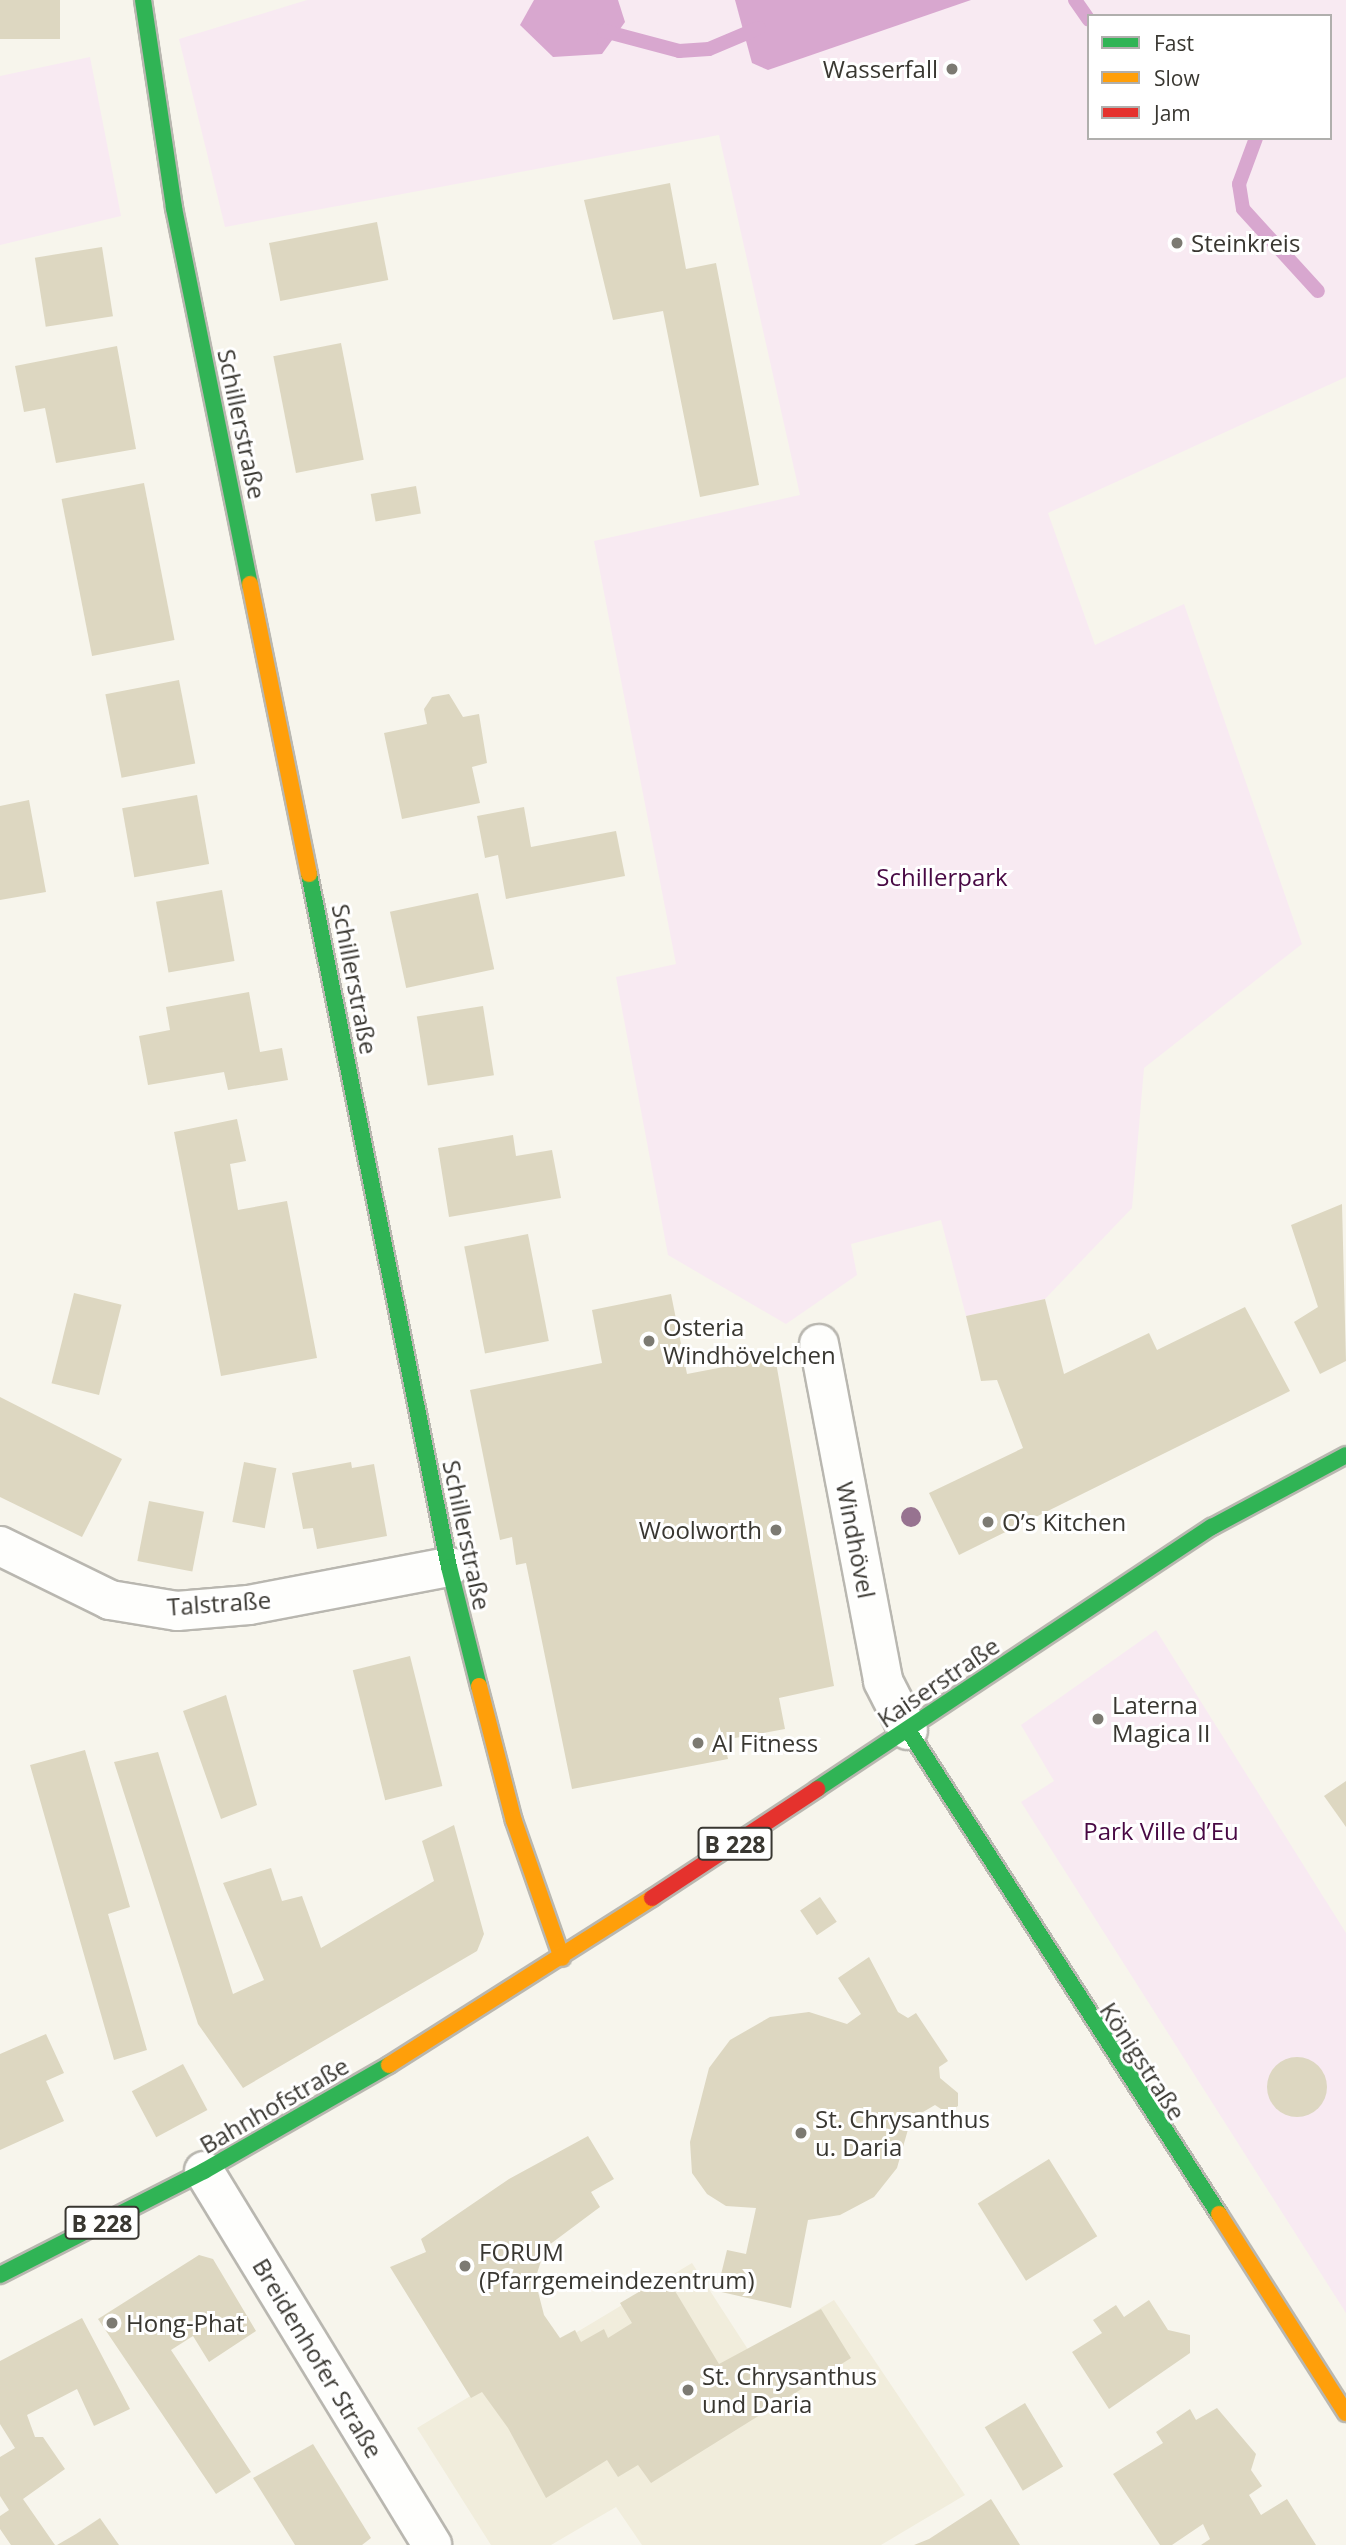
<!DOCTYPE html>
<meta charset="utf-8">
<style>
body{margin:0}
#map{position:relative;width:1346px;height:2545px;overflow:hidden;background:#f7f5ec;font-family:"Open Sans",sans-serif}
div>[style]{position:absolute}
[style*='--x']{left:calc(var(--x)*1px);top:calc(var(--y)*1px);width:calc(var(--w)*1px);rotate:calc(var(--a)*1deg)}
.built>*{inset:0;background:#f1eddc}
.green>*{inset:0;background:#f8eaf2}
.water>*{inset:0;background:#d8a7cf}
.stream>*{height:14px;margin:-7px;padding:0 7px;transform-origin:7px;border-radius:7px;background:#d8a7cf}
.building>*{inset:0;background:#ddd7c1;transform-origin:0 0}
.round{border-radius:50%}
.roads{filter:drop-shadow(2px 0 #b9b7b0) drop-shadow(-2px 0 #b9b7b0) drop-shadow(0 2px #b9b7b0) drop-shadow(0 -2px #b9b7b0)}
.street>*{height:38px;margin:-19px;padding:0 19px;transform-origin:19px;border-radius:19px;background:#fefefc}
.fast>*{height:16px;margin:-8px;padding:0 8px;transform-origin:8px;border-radius:8px;background:#30b455}
.slow>*{height:16px;margin:-8px;padding:0 8px;transform-origin:8px;border-radius:8px;background:#ff9f0a}
.jam>*{height:16px;margin:-8px;padding:0 8px;transform-origin:8px;border-radius:8px;background:#e5322d}
.trees>*{width:20px;height:20px;margin:-10px;border-radius:50%;background:#977390}
.dots>*{width:19px;height:19px;translate:-50% -50%;box-sizing:border-box;border:4px solid #fff;border-radius:50%}
span{translate:-50% -50%;white-space:nowrap;text-align:center;line-height:1.15;-webkit-text-stroke:6px #fff;paint-order:stroke}
.shield-label span{padding:2px 5px;background:#fff;border:2px solid;border-radius:5px;-webkit-text-stroke-width:0}
.shield-label{font-size:23px;color:#393731;font-weight:700}
.poi-label{font-size:24px;color:#393731}
.right{translate:-100% -50%;text-align:right}
.left{translate:0 -50%;text-align:left}
.street-label{font-size:24px;color:#393731}
.park-label{font-size:24px;color:#480944}
.legend{position:absolute;left:1087px;top:14px;width:245px;height:126px;box-sizing:border-box;background:#fff;border:2px solid #b0afad;margin:0;padding:9px 12px;list-style:none;font-size:21px;color:#393731}
.legend li{display:flex;align-items:center;gap:14px;height:35px}
.legend b{width:35px;border:2px solid #b0afad}
</style>
<div id="map">
<div class="built">
<i style="clip-path:polygon(692px 2263px,749px 2351px,834px 2300px,965px 2495px,881px 2545px,642px 2545px,616px 2507px,551px 2545px,491px 2545px,417px 2428px)"></i>
</div>
<div class="green">
<i style="clip-path:polygon(evenodd,307px 0,1346px 0,1346px 377px,1048px 513px,1095px 645px,1184px 604px,1302px 944px,1144px 1068px,1132px 1208px,1045px 1299px,966px 1316px,941px 1220px,851px 1244px,857px 1275px,786px 1324px,668px 1255px,616px 977px,676px 964px,594px 541px,800px 495px,719px 135px,225px 227px,179px 39px,307px 0,1089px 16px,1330px 16px,1330px 138px,1089px 138px,1089px 16px)"></i>
<i style="clip-path:polygon(90px 57px,121px 216px,0 245px,0 76px)"></i>
<i style="clip-path:polygon(1156px 1630px,1346px 1933px,1346px 2313px,1021px 1802px,1054px 1781px,1021px 1725px)"></i>
</div>
<div class="water">
<i style="clip-path:polygon(534px 0,618px 0,625px 22px,602px 54px,553px 57px,520px 25px)"></i>
<i style="clip-path:polygon(735px 0,971px 0,768px 70px,752px 63px)"></i>
</div>
<div class="stream">
<i style="--x:1075;--y:0;--w:24;--a:55"></i>
<i style="--x:604;--y:31;--w:78;--a:14.9"></i>
<i style="--x:679;--y:51;--w:30;--a:-4"></i>
<i style="--x:709;--y:49;--w:54;--a:-22.8"></i>
<i style="--x:1256;--y:138;--w:49;--a:110.3"></i>
<i style="--x:1239;--y:184;--w:25;--a:81"></i>
<i style="--x:1243;--y:209;--w:111;--a:47.6"></i>
</div>
<div class="building">
<i style="left:0;top:0;width:60px;height:39px"></i>
<i style="clip-path:polygon(670px 183px,686px 269px,716px 263px,759px 485px,700px 497px,663px 311px,613px 320px,584px 200px)"></i>
<i style="left:377px;top:222px;width:59px;height:110px;rotate:79deg"></i>
<i style="left:102px;top:247px;width:70px;height:68px;rotate:81deg"></i>
<i style="left:341px;top:343px;width:119px;height:69px;rotate:79deg"></i>
<i style="clip-path:polygon(117px 346px,136px 449px,56px 463px,45px 408px,24px 412px,15px 366px)"></i>
<i style="left:144px;top:483px;width:160px;height:84px;rotate:79deg"></i>
<i style="left:416px;top:486px;width:28px;height:46px;rotate:80deg"></i>
<i style="left:179px;top:680px;width:85px;height:75px;rotate:79deg"></i>
<i style="clip-path:polygon(449px 694px,463px 717px,479px 714px,487px 763px,472px 767px,480px 803px,402px 819px,384px 733px,427px 724px,424px 709px,432px 697px)"></i>
<i style="left:197px;top:795px;width:70px;height:76px;rotate:80deg"></i>
<i style="clip-path:polygon(29px 800px,46px 892px,0 900px,0 806px)"></i>
<i style="clip-path:polygon(524px 807px,531px 847px,616px 831px,625px 876px,506px 899px,498px 855px,485px 858px,477px 816px)"></i>
<i style="left:222px;top:890px;width:72px;height:67px;rotate:80deg"></i>
<i style="left:478px;top:893px;width:78px;height:90px;rotate:78deg"></i>
<i style="clip-path:polygon(249px 992px,260px 1052px,282px 1048px,288px 1080px,228px 1090px,224px 1072px,148px 1085px,139px 1036px,170px 1030px,166px 1007px)"></i>
<i style="left:483px;top:1006px;width:70px;height:67px;rotate:81deg"></i>
<i style="clip-path:polygon(237px 1119px,246px 1161px,230px 1164px,238px 1210px,287px 1201px,317px 1358px,221px 1376px,174px 1132px)"></i>
<i style="clip-path:polygon(513px 1135px,516px 1156px,552px 1150px,561px 1198px,449px 1217px,438px 1148px)"></i>
<i style="clip-path:polygon(1342px 1204px,1346px 1361px,1320px 1374px,1294px 1322px,1318px 1307px,1291px 1225px)"></i>
<i style="left:528px;top:1234px;width:109px;height:65px;rotate:79deg"></i>
<i style="left:74px;top:1293px;width:49px;height:93px;rotate:14deg"></i>
<i style="clip-path:polygon(671px 1294px,687px 1374px,775px 1357px,834px 1686px,779px 1698px,785px 1729px,724px 1740px,728px 1759px,572px 1789px,526px 1563px,516px 1565px,512px 1537px,500px 1540px,470px 1390px,602px 1363px,592px 1310px)"></i>
<i style="clip-path:polygon(1045px 1299px,1064px 1374px,1149px 1333px,1157px 1350px,1245px 1307px,1290px 1391px,959px 1555px,929px 1493px,1023px 1448px,997px 1380px,981px 1381px,966px 1316px)"></i>
<i style="clip-path:polygon(0 1397px,122px 1459px,82px 1537px,0 1497px)"></i>
<i style="left:244px;top:1462px;width:33px;height:61px;rotate:11deg"></i>
<i style="clip-path:polygon(351px 1462px,352px 1468px,374px 1464px,387px 1536px,317px 1549px,313px 1528px,303px 1529px,292px 1473px)"></i>
<i style="left:149px;top:1501px;width:56px;height:61px;rotate:11deg"></i>
<i style="left:410px;top:1656px;width:134px;height:59px;rotate:76deg"></i>
<i style="clip-path:polygon(226px 1695px,257px 1805px,221px 1819px,183px 1711px)"></i>
<i style="clip-path:polygon(85px 1750px,130px 1907px,108px 1914px,147px 2050px,114px 2060px,30px 1765px)"></i>
<i style="clip-path:polygon(158px 1752px,233px 1994px,264px 1980px,223px 1883px,271px 1868px,282px 1901px,302px 1896px,321px 1948px,434px 1881px,422px 1841px,454px 1825px,484px 1934px,477px 1951px,243px 2088px,198px 2024px,114px 1762px)"></i>
<i style="clip-path:polygon(1346px 1781px,1346px 1827px,1324px 1796px)"></i>
<i style="left:820px;top:1897px;width:30px;height:24px;rotate:56deg"></i>
<i style="clip-path:polygon(869px 1957px,898px 2012px,908px 2018px,916px 2013px,948px 2061px,939px 2067px,940px 2078px,958px 2093px,958px 2106px,947px 2113px,935px 2105px,911px 2119px,897px 2168px,874px 2197px,840px 2215px,808px 2220px,791px 2308px,717px 2291px,727px 2250px,746px 2254px,756px 2208px,726px 2206px,707px 2194px,692px 2173px,690px 2142px,709px 2068px,730px 2040px,770px 2017px,809px 2012px,847px 2024px,861px 2014px,838px 1978px)"></i>
<i style="clip-path:polygon(46px 2034px,64px 2073px,46px 2081px,64px 2121px,0 2150px,0 2054px)"></i>
<i class="round" style="left:1267px;top:2057px;width:60px;height:60px"></i>
<i style="left:183px;top:2064px;width:52px;height:58px;rotate:62deg"></i>
<i style="clip-path:polygon(588px 2136px,614px 2179px,591px 2192px,600px 2207px,545px 2248px,535px 2280px,544px 2315px,560px 2338px,575px 2330px,581px 2342px,604px 2329px,608px 2338px,632px 2323px,620px 2303px,666px 2276px,719px 2364px,821px 2309px,851px 2358px,651px 2483px,638px 2465px,618px 2477px,607px 2460px,546px 2498px,508px 2428px,482px 2392px,471px 2398px,390px 2267px,426px 2252px,421px 2239px,509px 2179px)"></i>
<i style="left:1049px;top:2159px;width:91px;height:84px;rotate:58deg"></i>
<i style="clip-path:polygon(199px 2255px,213px 2259px,256px 2331px,209px 2362px,193px 2336px,171px 2350px,251px 2472px,216px 2494px,98px 2319px)"></i>
<i style="clip-path:polygon(1149px 2300px,1168px 2330px,1190px 2335px,1190px 2353px,1109px 2409px,1072px 2352px,1102px 2333px,1093px 2320px,1116px 2305px,1124px 2317px)"></i>
<i style="clip-path:polygon(82px 2318px,130px 2409px,94px 2426px,77px 2389px,27px 2415px,35px 2437px,43px 2437px,65px 2469px,23px 2499px,55px 2545px,11px 2545px,0 2529px,0 2516px,9px 2510px,0 2496px,0 2457px,15px 2448px,0 2424px,0 2361px)"></i>
<i style="left:1025px;top:2403px;width:74px;height:47px;rotate:59deg"></i>
<i style="clip-path:polygon(1217px 2408px,1256px 2454px,1251px 2470px,1262px 2486px,1249px 2495px,1261px 2515px,1287px 2499px,1316px 2545px,1201px 2545px,1210px 2539px,1203px 2524px,1172px 2545px,1160px 2545px,1113px 2474px,1163px 2443px,1156px 2432px,1190px 2409px,1196px 2420px)"></i>
<i style="clip-path:polygon(313px 2444px,371px 2538px,362px 2545px,295px 2545px,253px 2478px)"></i>
<i style="clip-path:polygon(991px 2499px,1020px 2545px,914px 2545px,929px 2539px)"></i>
<i style="clip-path:polygon(100px 2518px,119px 2545px,57px 2545px,76px 2534px)"></i>
</div>
<div class="roads">
<div class="street">
<i style="--x:819;--y:1344;--w:343;--a:79.2"></i>
<i style="--x:883;--y:1681;--w:55;--a:63"></i>
<i style="--x:0;--y:1546;--w:123;--a:26.1"></i>
<i style="--x:110;--y:1600;--w:68;--a:9.3"></i>
<i style="--x:177;--y:1611;--w:72;--a:-4.8"></i>
<i style="--x:249;--y:1605;--w:204;--a:-10.8"></i>
<i style="--x:204;--y:2171;--w:438;--a:58.6"></i>
</div>
<div class="fast">
<i style="--x:143;--y:0;--w:210;--a:81.5"></i>
<i style="--x:174;--y:208;--w:384;--a:78.6"></i>
<i style="--x:309;--y:874;--w:707;--a:78.58"></i>
<i style="--x:449;--y:1567;--w:123;--a:75.9"></i>
<i style="--x:908;--y:1730;--w:575;--a:57.28"></i>
<i style="--x:817;--y:1789;--w:474;--a:-33.6"></i>
<i style="--x:1212;--y:1527;--w:152;--a:-28.2"></i>
<i style="--x:0;--y:2275;--w:229;--a:-27"></i>
<i style="--x:204;--y:2171;--w:213;--a:-29.8"></i>
</div>
<div class="slow">
<i style="--x:250;--y:584;--w:296;--a:78.5"></i>
<i style="--x:479;--y:1686;--w:139;--a:75.5"></i>
<i style="--x:514;--y:1821;--w:145;--a:70.7"></i>
<i style="--x:389;--y:2065;--w:312;--a:-32.4"></i>
<i style="--x:1219;--y:2214;--w:236;--a:57.5"></i>
</div>
<div class="jam">
<i style="--x:652;--y:1898;--w:198;--a:-33.4"></i>
</div>
</div>
<div class="trees">
<i style="left:911px;top:1517px"></i>
</div>
<div class="dots">
<i style="left:952px;top:69px;background:#7c7a72"></i>
<i style="left:1177px;top:243px;background:#7c7a72"></i>
<i style="left:649px;top:1341px;background:#7c7a72"></i>
<i style="left:988px;top:1522px;background:#7c7a72"></i>
<i style="left:776px;top:1530px;background:#7c7a72"></i>
<i style="left:1098px;top:1719px;background:#7c7a72"></i>
<i style="left:698px;top:1743px;background:#7c7a72"></i>
<i style="left:801px;top:2133px;background:#7c7a72"></i>
<i style="left:465px;top:2266px;background:#7c7a72"></i>
<i style="left:112px;top:2323px;background:#7c7a72"></i>
<i style="left:688px;top:2390px;background:#7c7a72"></i>
</div>
<div class="shield-label">
<span style="left:735px;top:1844px">B 228</span>
<span style="left:102px;top:2223px">B 228</span>
</div>
<div class="poi-label">
<span class="right" style="left:938px;top:69px">Wasserfall</span>
<span class="left" style="left:1191px;top:243px">Steinkreis</span>
<span class="left" style="left:663px;top:1341px">Osteria<br>Windhövelchen</span>
<span class="left" style="left:1002px;top:1522px">O’s Kitchen</span>
<span class="right" style="left:762px;top:1530px">Woolworth</span>
<span class="left" style="left:1112px;top:1719px">Laterna<br>Magica II</span>
<span class="left" style="left:712px;top:1743px">AI Fitness</span>
<span class="left" style="left:815px;top:2133px">St. Chrysanthus<br>u. Daria</span>
<span class="left" style="left:479px;top:2266px">FORUM<br>(Pfarrgemeindezentrum)</span>
<span class="left" style="left:126px;top:2323px">Hong-Phat</span>
<span class="left" style="left:702px;top:2390px">St. Chrysanthus<br>und Daria</span>
</div>
<div class="street-label">
<span style="left:242px;top:424px;rotate:78deg">Schillerstraße</span>
<span style="left:355px;top:979px;rotate:79deg">Schillerstraße</span>
<span style="left:467px;top:1535px;rotate:78deg">Schillerstraße</span>
<span style="left:856px;top:1540px;rotate:79deg">Windhövel</span>
<span style="left:219px;top:1603px;rotate:-4deg">Talstraße</span>
<span style="left:938px;top:1682px;rotate:-34deg">Kaiserstraße</span>
<span style="left:1143px;top:2061px;rotate:57deg">Königstraße</span>
<span style="left:274px;top:2105px;rotate:-30deg">Bahnhofstraße</span>
<span style="left:318px;top:2358px;rotate:59deg">Breidenhofer Straße</span>
</div>
<div class="park-label">
<span style="left:942px;top:877px">Schillerpark</span>
<span style="left:1161px;top:1831px">Park Ville d’Eu</span>
</div>
<ul class="legend">
<li><b style="height:9px;background:#30b455"></b>Fast</li>
<li><b style="height:9px;background:#ff9f0a"></b>Slow</li>
<li><b style="height:9px;background:#e5322d"></b>Jam</li>
</ul>
</div>
